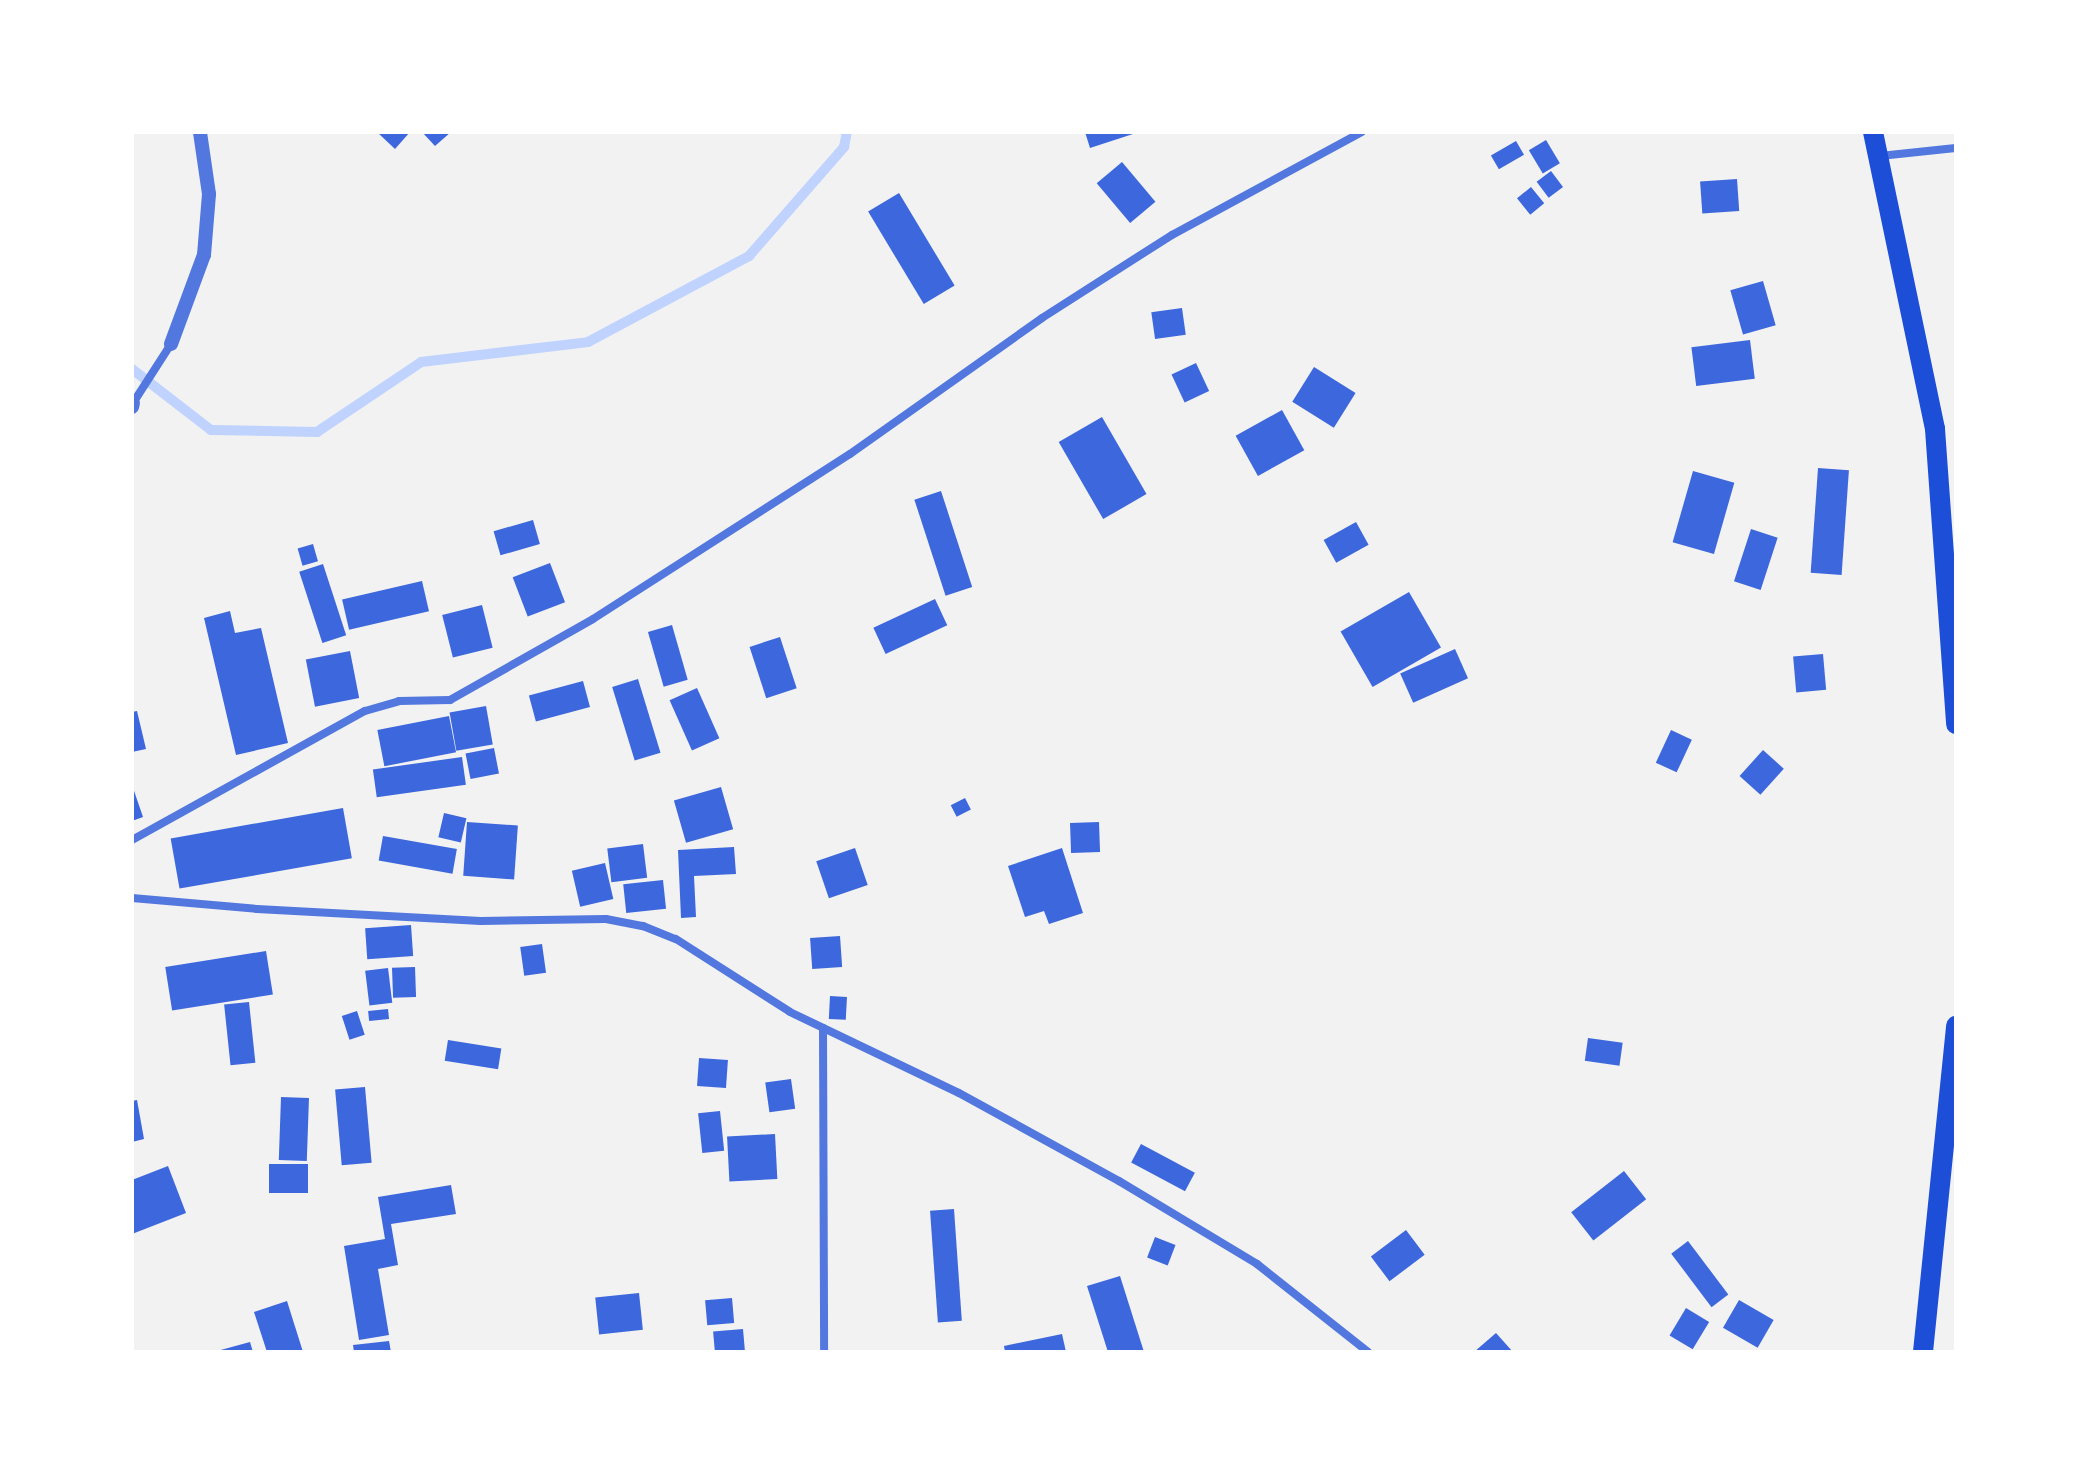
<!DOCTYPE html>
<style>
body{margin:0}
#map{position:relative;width:2088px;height:1484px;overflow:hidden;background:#f2f2f2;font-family:"Crimson Pro",serif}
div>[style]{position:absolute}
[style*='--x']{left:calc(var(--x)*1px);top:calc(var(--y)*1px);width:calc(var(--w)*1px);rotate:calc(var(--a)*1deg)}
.stream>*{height:10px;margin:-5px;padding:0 5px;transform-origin:5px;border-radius:5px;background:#bfd3fe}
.building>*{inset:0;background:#3d67dc;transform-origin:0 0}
.minor>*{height:8px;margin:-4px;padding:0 4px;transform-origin:4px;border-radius:4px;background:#5277de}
.tertiary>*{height:14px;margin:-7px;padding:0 7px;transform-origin:7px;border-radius:7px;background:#5277de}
.primary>*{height:20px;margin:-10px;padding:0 10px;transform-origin:10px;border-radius:10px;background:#1d4ed8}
span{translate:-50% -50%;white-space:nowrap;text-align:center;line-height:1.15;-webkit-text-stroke:6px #fff;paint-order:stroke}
.frame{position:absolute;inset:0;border:134px solid #fff;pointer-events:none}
</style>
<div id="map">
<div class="stream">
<i style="--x:132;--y:369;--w:100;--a:37.7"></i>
<i style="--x:211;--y:430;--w:106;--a:1.1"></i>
<i style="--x:317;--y:432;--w:125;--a:-33.9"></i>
<i style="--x:421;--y:362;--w:168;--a:-6.8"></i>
<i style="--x:588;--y:342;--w:183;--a:-28.1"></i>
<i style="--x:749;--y:256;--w:145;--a:-48.9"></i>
<i style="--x:844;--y:147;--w:15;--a:-79"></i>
</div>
<div class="building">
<i style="clip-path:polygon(377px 132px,410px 132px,395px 149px)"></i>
<i style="clip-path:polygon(422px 132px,451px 132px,435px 146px)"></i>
<i style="clip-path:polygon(1085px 132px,1136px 132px,1136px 133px,1090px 148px)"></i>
<i style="left:1546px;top:140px;width:27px;height:20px;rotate:59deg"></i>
<i style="left:1516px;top:141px;width:16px;height:29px;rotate:60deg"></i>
<i style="left:1122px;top:162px;width:52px;height:33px;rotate:50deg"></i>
<i style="left:1551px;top:171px;width:20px;height:18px;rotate:53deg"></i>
<i style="left:1737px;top:179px;width:32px;height:37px;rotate:86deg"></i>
<i style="left:1531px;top:187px;width:21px;height:18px;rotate:51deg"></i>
<i style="left:899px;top:193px;width:108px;height:36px;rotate:59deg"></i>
<i style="left:1763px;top:281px;width:46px;height:34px;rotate:74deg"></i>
<i style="left:1182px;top:308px;width:27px;height:31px;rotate:82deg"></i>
<i style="left:1750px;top:340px;width:39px;height:59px;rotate:83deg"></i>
<i style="left:1196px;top:363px;width:31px;height:27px;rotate:65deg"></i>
<i style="left:1314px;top:367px;width:49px;height:41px;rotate:32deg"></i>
<i style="left:1282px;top:410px;width:46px;height:53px;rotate:61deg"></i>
<i style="left:1102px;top:417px;width:89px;height:50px;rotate:60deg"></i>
<i style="left:1818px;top:468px;width:31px;height:105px;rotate:4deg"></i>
<i style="left:1693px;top:471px;width:43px;height:74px;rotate:16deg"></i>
<i style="left:941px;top:491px;width:101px;height:28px;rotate:72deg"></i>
<i style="left:533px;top:520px;width:25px;height:41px;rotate:74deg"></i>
<i style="left:1356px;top:522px;width:26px;height:37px;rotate:61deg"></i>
<i style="left:1751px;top:529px;width:28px;height:55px;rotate:18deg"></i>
<i style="left:313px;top:544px;width:18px;height:16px;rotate:74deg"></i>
<i style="left:550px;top:563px;width:42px;height:40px;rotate:69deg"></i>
<i style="left:323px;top:564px;width:75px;height:25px;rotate:72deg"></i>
<i style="left:422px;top:581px;width:31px;height:82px;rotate:77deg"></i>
<i style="left:1409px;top:592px;width:64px;height:79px;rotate:60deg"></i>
<i style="left:935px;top:599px;width:29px;height:68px;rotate:65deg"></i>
<i style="left:482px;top:605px;width:44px;height:41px;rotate:76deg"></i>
<i style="clip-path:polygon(230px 611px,235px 633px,261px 628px,288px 743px,236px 755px,204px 618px)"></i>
<i style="left:672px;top:625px;width:57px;height:25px;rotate:74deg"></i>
<i style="left:780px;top:637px;width:54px;height:32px;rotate:72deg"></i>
<i style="left:1455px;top:649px;width:32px;height:60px;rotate:66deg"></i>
<i style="left:350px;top:651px;width:48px;height:45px;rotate:79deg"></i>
<i style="left:1823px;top:654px;width:36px;height:30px;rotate:85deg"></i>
<i style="left:638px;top:679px;width:77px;height:27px;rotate:73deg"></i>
<i style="left:583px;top:681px;width:27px;height:56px;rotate:75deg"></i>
<i style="left:697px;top:688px;width:55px;height:30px;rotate:66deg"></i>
<i style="left:486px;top:706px;width:39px;height:37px;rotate:80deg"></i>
<i style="clip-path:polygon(137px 711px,146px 749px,132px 752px,132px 712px)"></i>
<i style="left:449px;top:716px;width:37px;height:73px;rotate:79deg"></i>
<i style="left:1671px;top:730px;width:23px;height:36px;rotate:25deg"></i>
<i style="left:494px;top:748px;width:26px;height:29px;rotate:79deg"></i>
<i style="left:1763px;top:750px;width:28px;height:35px;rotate:42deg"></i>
<i style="left:462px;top:757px;width:28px;height:90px;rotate:82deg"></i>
<i style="clip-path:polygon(132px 785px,143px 817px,132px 821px)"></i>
<i style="left:721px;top:787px;width:44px;height:49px;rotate:74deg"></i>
<i style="left:965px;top:798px;width:13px;height:16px;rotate:63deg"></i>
<i style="left:343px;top:808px;width:51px;height:175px;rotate:80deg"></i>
<i style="left:444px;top:813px;width:23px;height:25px;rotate:13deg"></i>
<i style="left:467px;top:822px;width:51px;height:54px;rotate:4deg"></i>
<i style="left:1099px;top:822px;width:30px;height:29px;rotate:88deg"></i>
<i style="left:383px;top:836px;width:75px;height:25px;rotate:10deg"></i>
<i style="left:643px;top:844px;width:34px;height:36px;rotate:83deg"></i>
<i style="clip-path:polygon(734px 847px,736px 874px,694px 876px,696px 917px,681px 918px,678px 850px)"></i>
<i style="left:855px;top:848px;width:39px;height:41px;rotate:71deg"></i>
<i style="clip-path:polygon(1062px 848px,1083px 913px,1049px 924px,1044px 911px,1025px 917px,1008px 866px)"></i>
<i style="left:605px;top:863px;width:37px;height:34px;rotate:77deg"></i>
<i style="left:663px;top:880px;width:29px;height:40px;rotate:84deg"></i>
<i style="left:411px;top:925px;width:31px;height:46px;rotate:86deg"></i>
<i style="left:840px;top:936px;width:31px;height:30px;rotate:86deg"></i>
<i style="left:542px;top:944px;width:29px;height:22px;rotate:82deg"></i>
<i style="left:266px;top:951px;width:44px;height:102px;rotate:81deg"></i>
<i style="left:415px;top:967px;width:30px;height:23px;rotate:88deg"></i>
<i style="left:388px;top:968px;width:35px;height:23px;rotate:83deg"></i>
<i style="left:830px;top:996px;width:17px;height:23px;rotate:3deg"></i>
<i style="left:249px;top:1002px;width:61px;height:25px;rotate:84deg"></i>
<i style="left:388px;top:1009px;width:10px;height:20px;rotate:84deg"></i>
<i style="left:357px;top:1011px;width:25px;height:16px;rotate:72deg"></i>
<i style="left:1588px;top:1038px;width:35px;height:23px;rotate:8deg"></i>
<i style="left:448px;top:1040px;width:54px;height:21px;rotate:9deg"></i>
<i style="left:699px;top:1058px;width:29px;height:28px;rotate:4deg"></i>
<i style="left:791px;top:1079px;width:30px;height:26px;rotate:82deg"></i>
<i style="left:365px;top:1087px;width:76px;height:30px;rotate:85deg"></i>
<i style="left:281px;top:1097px;width:28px;height:63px;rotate:2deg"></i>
<i style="clip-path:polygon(137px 1100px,144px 1139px,132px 1142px,132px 1101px)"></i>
<i style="left:720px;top:1111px;width:40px;height:22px;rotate:84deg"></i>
<i style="left:775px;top:1134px;width:45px;height:48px;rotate:87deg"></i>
<i style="left:1141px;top:1144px;width:61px;height:21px;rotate:28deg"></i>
<i style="left:269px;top:1164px;width:39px;height:29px"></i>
<i style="clip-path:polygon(168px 1166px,186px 1213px,132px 1234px,132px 1180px)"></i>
<i style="left:1624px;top:1171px;width:36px;height:67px;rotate:52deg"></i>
<i style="clip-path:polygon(451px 1185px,456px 1214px,391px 1224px,398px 1265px,378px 1269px,389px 1335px,359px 1340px,344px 1246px,385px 1239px,378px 1197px)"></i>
<i style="left:954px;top:1209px;width:112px;height:24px;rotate:86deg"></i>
<i style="left:1406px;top:1230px;width:31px;height:44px;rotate:53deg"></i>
<i style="left:1155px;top:1237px;width:22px;height:22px;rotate:21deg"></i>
<i style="left:1688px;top:1241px;width:67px;height:21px;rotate:53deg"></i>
<i style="clip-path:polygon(1120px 1276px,1144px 1352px,1108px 1352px,1087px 1286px)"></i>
<i style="left:639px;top:1293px;width:37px;height:44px;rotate:84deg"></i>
<i style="left:732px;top:1298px;width:25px;height:27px;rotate:85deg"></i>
<i style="left:1739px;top:1300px;width:40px;height:32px;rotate:30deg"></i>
<i style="clip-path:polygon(287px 1301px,303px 1352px,267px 1352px,254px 1312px)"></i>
<i style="left:1686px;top:1308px;width:27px;height:32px;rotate:31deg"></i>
<i style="left:743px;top:1329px;width:23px;height:30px;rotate:85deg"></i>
<i style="clip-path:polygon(1496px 1333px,1513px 1352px,1474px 1352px)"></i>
<i style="clip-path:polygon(1062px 1334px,1066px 1352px,1005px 1352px,1004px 1346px)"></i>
<i style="clip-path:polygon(389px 1341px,391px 1352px,354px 1352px,353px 1345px)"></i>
<i style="clip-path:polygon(250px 1342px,253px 1352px,217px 1352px,217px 1351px)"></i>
</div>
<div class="minor">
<i style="--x:1880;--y:156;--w:76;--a:-6"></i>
<i style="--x:133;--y:403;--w:70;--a:-57.2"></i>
<i style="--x:132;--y:840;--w:266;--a:-29"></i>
<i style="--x:365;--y:711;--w:35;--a:-16"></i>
<i style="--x:399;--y:701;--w:51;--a:-1.1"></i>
<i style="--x:450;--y:700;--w:164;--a:-29.5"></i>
<i style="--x:593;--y:619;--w:305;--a:-32.7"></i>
<i style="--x:850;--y:454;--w:235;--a:-35.3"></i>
<i style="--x:1042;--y:318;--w:154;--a:-32.6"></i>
<i style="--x:1172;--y:235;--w:216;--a:-28.5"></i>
<i style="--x:132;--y:898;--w:125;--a:5"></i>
<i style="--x:257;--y:909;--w:224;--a:3.1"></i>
<i style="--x:481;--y:921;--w:125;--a:-0.9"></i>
<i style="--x:606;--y:919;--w:38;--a:11"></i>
<i style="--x:643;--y:926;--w:35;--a:22"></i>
<i style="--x:676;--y:939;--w:135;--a:32.6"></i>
<i style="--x:790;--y:1012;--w:187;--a:25.6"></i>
<i style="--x:959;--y:1093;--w:183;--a:28.8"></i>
<i style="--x:1119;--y:1181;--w:161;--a:31"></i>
<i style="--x:1257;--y:1264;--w:142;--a:38.4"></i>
<i style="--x:823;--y:1028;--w:324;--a:89.8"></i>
</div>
<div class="tertiary">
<i style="--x:171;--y:344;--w:95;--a:-69.7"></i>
<i style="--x:204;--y:255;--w:61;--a:-85.3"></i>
<i style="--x:209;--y:194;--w:63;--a:-98.3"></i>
<i style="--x:132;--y:407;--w:4;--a:-76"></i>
</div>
<div class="primary">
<i style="--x:1873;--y:132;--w:303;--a:78.2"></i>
<i style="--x:1935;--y:429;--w:296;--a:85.9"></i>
<i style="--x:1923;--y:1352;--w:328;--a:-84.2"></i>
</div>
<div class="frame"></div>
</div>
